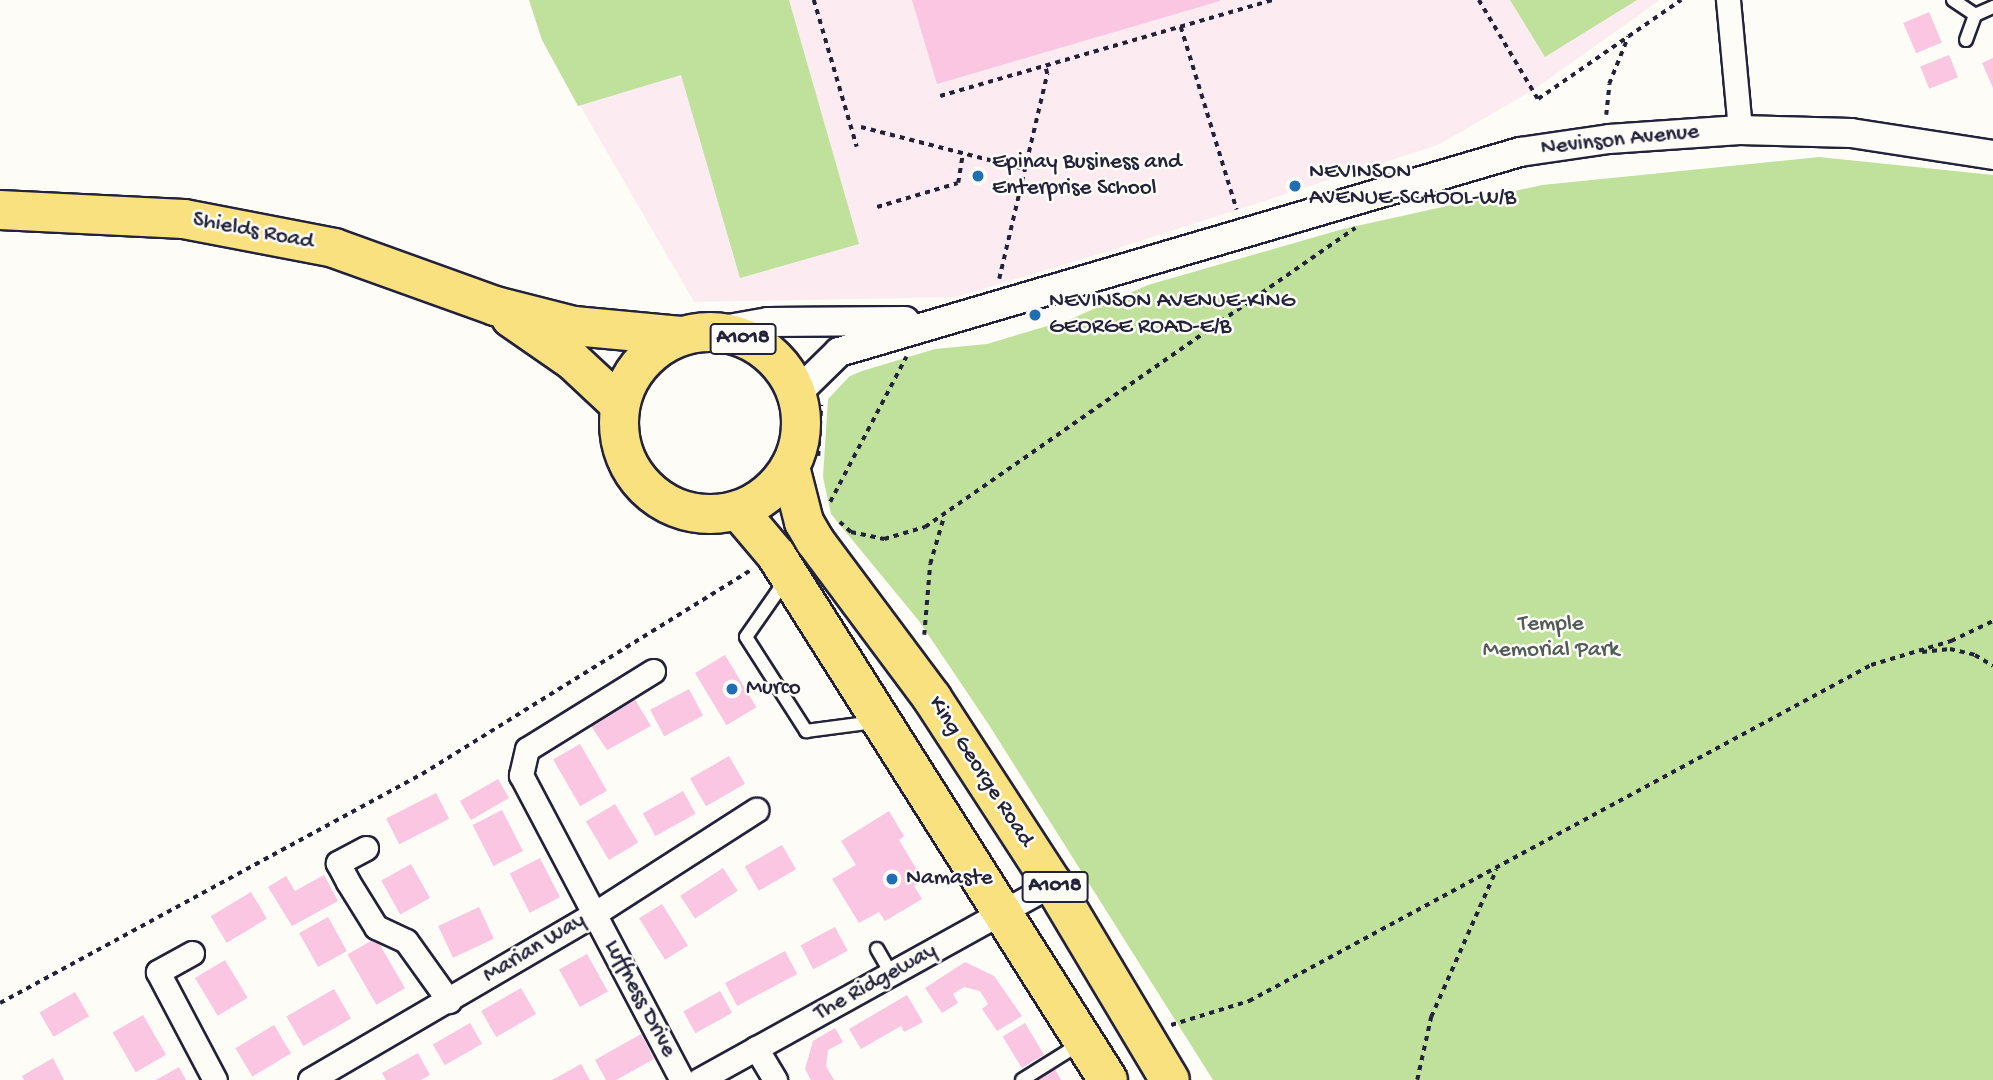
<!DOCTYPE html>
<style>
body{margin:0}
#map{position:relative;width:1993px;height:1080px;overflow:hidden;background:#fdfcf7;font-family:"Gochi Hand",sans-serif}
div>[style]{position:absolute}
[style*='--x']{left:calc(var(--x)*1px);top:calc(var(--y)*1px);width:calc(var(--w)*1px);rotate:calc(var(--a)*1deg)}
.built>*{inset:0;background:#fcecf1}
.green>*{inset:0;background:#c0e19b}
.building>*{inset:0;background:#fac6e2;transform-origin:0 0}
.path>*{height:3.5px;margin-top:-1.75px;transform-origin:0;background:repeating-linear-gradient(90deg,#22223b 0 5px,transparent 0 10px)}
.roads{filter:drop-shadow(2px 0 #22223b) drop-shadow(-2px 0 #22223b) drop-shadow(0 2px #22223b) drop-shadow(0 -2px #22223b)}
.service>*{height:12px;margin:-6px;padding:0 6px;transform-origin:6px;border-radius:6px;background:#fdfcf7}
.minor>*{height:23px;margin:-11.5px;padding:0 11.5px;transform-origin:11.5px;border-radius:11.5px;background:#fdfcf7}
.tertiary>*{height:28px;margin:-14px;padding:0 14px;transform-origin:14px;border-radius:14px;background:#fdfcf7}
.trunk>*{height:38px;margin:-19px;padding:0 19px;transform-origin:19px;border-radius:19px;background:#fae180}
.trunk>.ring{margin:-19px;padding:0;box-sizing:content-box;background:none;border:38px solid #fae180;border-radius:50%}
.dots>*{width:19px;height:19px;translate:-50% -50%;box-sizing:border-box;border:4px solid #fdfcf7;border-radius:50%}
span{translate:-50% -50%;white-space:nowrap;text-align:center;line-height:1.15;-webkit-text-stroke:5px #fdfcf7;paint-order:stroke}
.shield-label span{padding:2px 5px;background:#fdfcf7;border:2px solid;border-radius:5px;-webkit-text-stroke-width:0}
.shield-label{font-size:21px;color:#22223b;font-weight:700}
.street-label{font-size:23px;color:#22223b}
.poi-label{font-size:23px;color:#22223b}
.left{translate:0 -50%;text-align:left}
.park-label{font-size:23px;color:#515b58}
</style>
<div id="map">
<div class="built">
<i style="clip-path:polygon(529px 0,1660px 0,1533px 90px,1438px 145px,1112px 250px,956px 297px,694px 302px,542px 40px)"></i>
</div>
<div class="green">
<i style="clip-path:polygon(529px 0,789px 0,859px 244px,740px 278px,681px 75px,578px 106px,542px 40px)"></i>
<i style="clip-path:polygon(1510px 0,1637px 0,1545px 57px)"></i>
<i style="clip-path:polygon(1819px 157px,1993px 175px,1993px 1080px,1213px 1080px,989px 725px,919px 621px,831px 514px,823px 477px,828px 399px,850px 376px,862px 371px,935px 349px,987px 344px,1071px 319px,1148px 285px,1343px 229px,1542px 185px)"></i>
</div>
<div class="building">
<i style="clip-path:polygon(912px 0,1220px 0,1220px 1px,937px 84px)"></i>
<i style="left:1929px;top:12px;width:33px;height:28px;rotate:67deg"></i>
<i style="left:1949px;top:55px;width:24px;height:31px;rotate:68deg"></i>
<i style="clip-path:polygon(1993px 58px,1993px 88px,1982px 63px)"></i>
<i style="left:725px;top:655px;width:61px;height:35px;rotate:59deg"></i>
<i style="left:689px;top:689px;width:30px;height:44px;rotate:62deg"></i>
<i style="clip-path:polygon(634px 698px,651px 726px,607px 750px,591px 726px)"></i>
<i style="left:580px;top:744px;width:54px;height:31px;rotate:60deg"></i>
<i style="left:729px;top:756px;width:32px;height:45px;rotate:60deg"></i>
<i style="left:498px;top:779px;width:22px;height:44px;rotate:60deg"></i>
<i style="left:683px;top:791px;width:26px;height:46px;rotate:61deg"></i>
<i style="left:436px;top:793px;width:29px;height:56px;rotate:63deg"></i>
<i style="left:615px;top:804px;width:45px;height:34px;rotate:59deg"></i>
<i style="left:502px;top:810px;width:46px;height:33px;rotate:63deg"></i>
<i style="clip-path:polygon(889px 811px,904px 836px,899px 840px,923px 880px,914px 886px,922px 899px,885px 921px,879px 912px,859px 923px,832px 879px,856px 865px,841px 841px)"></i>
<i style="left:782px;top:845px;width:28px;height:43px;rotate:60deg"></i>
<i style="left:540px;top:858px;width:44px;height:34px;rotate:63deg"></i>
<i style="left:411px;top:864px;width:39px;height:34px;rotate:61deg"></i>
<i style="left:723px;top:868px;width:27px;height:51px;rotate:57deg"></i>
<i style="clip-path:polygon(324px 875px,338px 901px,292px 926px,268px 887px,286px 876px,295px 891px)"></i>
<i style="left:251px;top:892px;width:31px;height:47px;rotate:59deg"></i>
<i style="left:662px;top:904px;width:49px;height:27px;rotate:58deg"></i>
<i style="left:479px;top:907px;width:35px;height:45px;rotate:65deg"></i>
<i style="left:328px;top:917px;width:39px;height:33px;rotate:61deg"></i>
<i style="left:835px;top:927px;width:27px;height:39px;rotate:62deg"></i>
<i style="left:376px;top:938px;width:58px;height:33px;rotate:60deg"></i>
<i style="left:785px;top:951px;width:26px;height:68px;rotate:62deg"></i>
<i style="left:587px;top:954px;width:43px;height:32px;rotate:61deg"></i>
<i style="left:225px;top:960px;width:44px;height:35px;rotate:59deg"></i>
<i style="clip-path:polygon(965px 962px,994px 976px,1022px 1016px,997px 1031px,982px 1009px,988px 1004px,980px 991px,964px 987px,953px 994px,958px 1003px,942px 1013px,925px 988px)"></i>
<i style="left:521px;top:988px;width:30px;height:46px;rotate:60deg"></i>
<i style="left:334px;top:989px;width:34px;height:55px;rotate:60deg"></i>
<i style="left:720px;top:991px;width:25px;height:42px;rotate:61deg"></i>
<i style="left:75px;top:992px;width:28px;height:41px;rotate:60deg"></i>
<i style="clip-path:polygon(907px 995px,923px 1022px,904px 1032px,901px 1026px,861px 1049px,849px 1029px)"></i>
<i style="left:143px;top:1015px;width:46px;height:35px;rotate:60deg"></i>
<i style="left:470px;top:1023px;width:24px;height:43px;rotate:60deg"></i>
<i style="left:1025px;top:1023px;width:37px;height:26px;rotate:59deg"></i>
<i style="left:274px;top:1025px;width:33px;height:45px;rotate:59deg"></i>
<i style="clip-path:polygon(835px 1028px,843px 1042px,828px 1050px,826px 1066px,834px 1080px,811px 1080px,805px 1069px,813px 1041px)"></i>
<i style="clip-path:polygon(641px 1034px,654px 1059px,616px 1080px,606px 1080px,595px 1060px)"></i>
<i style="clip-path:polygon(418px 1053px,430px 1075px,421px 1080px,386px 1080px,382px 1073px)"></i>
<i style="clip-path:polygon(53px 1058px,64px 1080px,24px 1080px,22px 1076px)"></i>
<i style="clip-path:polygon(581px 1064px,590px 1080px,552px 1080px)"></i>
<i style="clip-path:polygon(179px 1067px,186px 1080px,156px 1080px)"></i>
<i style="clip-path:polygon(1054px 1067px,1061px 1080px,1032px 1080px)"></i>
</div>
<div class="path">
<i style="--x:814;--y:0;--w:153;--a:73.7"></i>
<i style="--x:1479;--y:0;--w:115;--a:59.2"></i>
<i style="--x:1538;--y:99;--w:174;--a:-34.7"></i>
<i style="--x:1181;--y:27;--w:191;--a:73"></i>
<i style="--x:940;--y:96;--w:347;--a:-16.1"></i>
<i style="--x:1606;--y:115;--w:31;--a:-84"></i>
<i style="--x:1609;--y:84;--w:51;--a:-68"></i>
<i style="--x:861;--y:127;--w:169;--a:14.4"></i>
<i style="--x:877;--y:207;--w:84;--a:-16.5"></i>
<i style="--x:958;--y:183;--w:30;--a:-81"></i>
<i style="--x:999;--y:279;--w:211;--a:-76.8"></i>
<i style="--x:1047;--y:74;--w:8;--a:-104"></i>
<i style="--x:818;--y:456;--w:51;--a:-86.6"></i>
<i style="--x:830;--y:502;--w:164;--a:-62.3"></i>
<i style="--x:840;--y:522;--w:15;--a:42"></i>
<i style="--x:851;--y:532;--w:34;--a:12"></i>
<i style="--x:884;--y:539;--w:43;--a:-16.3"></i>
<i style="--x:925;--y:527;--w:524;--a:-34.81"></i>
<i style="--x:924;--y:635;--w:71;--a:-85.2"></i>
<i style="--x:930;--y:564;--w:50;--a:-73.7"></i>
<i style="--x:1922;--y:652;--w:28;--a:-6"></i>
<i style="--x:1950;--y:649;--w:26;--a:13"></i>
<i style="--x:1975;--y:655;--w:21;--a:31"></i>
<i style="--x:0;--y:1003;--w:480;--a:-28.5"></i>
<i style="--x:422;--y:774;--w:386;--a:-31.8"></i>
<i style="--x:1171;--y:1025;--w:82;--a:-17.1"></i>
<i style="--x:1249;--y:1001;--w:707;--a:-28.38"></i>
<i style="--x:1871;--y:665;--w:84;--a:-16.7"></i>
<i style="--x:1951;--y:641;--w:47;--a:-25.5"></i>
<i style="--x:1417;--y:1080;--w:65;--a:-77.5"></i>
<i style="--x:1431;--y:1017;--w:161;--a:-66.1"></i>
</div>
<div class="roads">
<div class="service">
<i style="--x:1953;--y:0;--w:27;--a:34"></i>
<i style="--x:1966;--y:40;--w:27;--a:-70"></i>
<i style="--x:1975;--y:15;--w:20;--a:-24"></i>
<i style="--x:785;--y:581;--w:68;--a:124.9"></i>
<i style="--x:746;--y:637;--w:112;--a:57.4"></i>
<i style="--x:806;--y:731;--w:69;--a:-7.5"></i>
<i style="--x:877;--y:949;--w:30;--a:60"></i>
<i style="--x:1022;--y:1080;--w:70;--a:-32.1"></i>
</div>
<div class="minor">
<i style="--x:1728;--y:0;--w:131;--a:84.7"></i>
<i style="--x:653;--y:671;--w:148;--a:148.2"></i>
<i style="--x:527;--y:749;--w:27;--a:103"></i>
<i style="--x:521;--y:775;--w:345;--a:62.2"></i>
<i style="--x:366;--y:848;--w:32;--a:152"></i>
<i style="--x:338;--y:863;--w:21;--a:62"></i>
<i style="--x:348;--y:882;--w:53;--a:58.1"></i>
<i style="--x:376;--y:927;--w:33;--a:25"></i>
<i style="--x:406;--y:941;--w:74;--a:54.4"></i>
<i style="--x:192;--y:953;--w:39;--a:151"></i>
<i style="--x:158;--y:972;--w:122;--a:62.2"></i>
<i style="--x:756;--y:1048;--w:37;--a:59"></i>
<i style="--x:310;--y:1080;--w:329;--a:-30.3"></i>
<i style="--x:594;--y:914;--w:193;--a:-32.7"></i>
<i style="--x:699;--y:1080;--w:405;--a:-29"></i>
</div>
<div class="tertiary">
<i style="--x:712;--y:332;--w:57;--a:-10.1"></i>
<i style="--x:768;--y:322;--w:137;--a:-0.4"></i>
<i style="--x:796;--y:394;--w:60;--a:-44.3"></i>
<i style="--x:839;--y:352;--w:710;--a:-16.37"></i>
<i style="--x:1520;--y:152;--w:90;--a:-8.3"></i>
<i style="--x:1609;--y:139;--w:131;--a:-3.9"></i>
<i style="--x:1740;--y:130;--w:111;--a:1.5"></i>
<i style="--x:1851;--y:133;--w:144;--a:8.8"></i>
</div>
<div class="trunk">
<i style="--x:0;--y:210;--w:184;--a:2.8"></i>
<i style="--x:184;--y:219;--w:153;--a:10.9"></i>
<i style="--x:334;--y:248;--w:171;--a:19.8"></i>
<i style="--x:495;--y:306;--w:81;--a:14.2"></i>
<i style="--x:574;--y:326;--w:107;--a:5.3"></i>
<i style="--x:511;--y:318;--w:75;--a:34.7"></i>
<i style="--x:573;--y:361;--w:64;--a:43.1"></i>
<i class="ring" style="left:619px;top:332px;width:144px;height:144px"></i>
<i style="--x:790;--y:467;--w:57;--a:75.7"></i>
<i style="--x:804;--y:522;--w:22;--a:60"></i>
<i style="--x:815;--y:541;--w:196;--a:53.3"></i>
<i style="--x:932;--y:698;--w:222;--a:57"></i>
<i style="--x:1053;--y:884;--w:228;--a:59.2"></i>
<i style="--x:738;--y:510;--w:59;--a:49.8"></i>
<i style="--x:776;--y:555;--w:621;--a:57.69"></i>
</div>
</div>
<div class="dots">
<i style="left:978px;top:176px;background:#1f6fb2"></i>
<i style="left:1295px;top:186px;background:#1f6fb2"></i>
<i style="left:1035px;top:315px;background:#1f6fb2"></i>
<i style="left:732px;top:689px;background:#1f6fb2"></i>
<i style="left:892px;top:879px;background:#1f6fb2"></i>
</div>
<div class="shield-label">
<span style="left:743px;top:339px">A1018</span>
<span style="left:1055px;top:887px">A1018</span>
</div>
<div class="street-label">
<span style="left:1620px;top:141px;rotate:-6deg">Nevinson Avenue</span>
<span style="left:253px;top:232px;rotate:11deg">Shields Road</span>
<span style="left:980px;top:772px;rotate:57deg">King George Road</span>
<span style="left:535px;top:949px;rotate:-31deg">Marian Way</span>
<span style="left:876px;top:983px;rotate:-29deg">The Ridgeway</span>
<span style="left:639px;top:999px;rotate:62deg">Luffness Drive</span>
</div>
<div class="poi-label">
<span class="left" style="left:992px;top:176px">Epinay Business and<br>Enterprise School</span>
<span class="left" style="left:1309px;top:186px">NEVINSON<br>AVENUE-SCHOOL-W/B</span>
<span class="left" style="left:1049px;top:315px">NEVINSON AVENUE-KING<br>GEORGE ROAD-E/B</span>
<span class="left" style="left:746px;top:689px">Murco</span>
<span class="left" style="left:906px;top:879px">Namaste</span>
</div>
<div class="park-label">
<span style="left:1551px;top:638px">Temple<br>Memorial Park</span>
</div>
</div>
